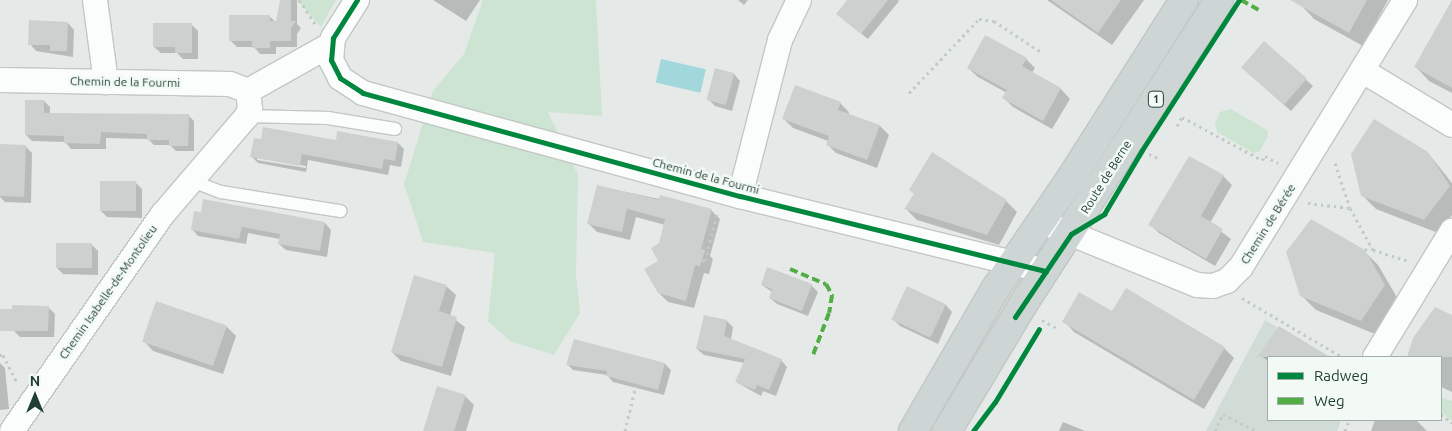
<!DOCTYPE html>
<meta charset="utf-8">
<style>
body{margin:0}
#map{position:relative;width:1452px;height:431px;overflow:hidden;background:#e5eae8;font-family:Ubuntu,sans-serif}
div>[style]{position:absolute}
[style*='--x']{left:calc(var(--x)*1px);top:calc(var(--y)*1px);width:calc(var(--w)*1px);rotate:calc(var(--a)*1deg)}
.built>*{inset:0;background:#d2dcd7}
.green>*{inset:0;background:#cde4d3}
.water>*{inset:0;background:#a2d7db;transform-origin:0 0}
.shadow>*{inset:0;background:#0003}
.building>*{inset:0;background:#ccd1cf;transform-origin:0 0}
.path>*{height:3px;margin-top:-1.5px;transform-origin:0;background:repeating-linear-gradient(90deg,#c1cac6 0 2.5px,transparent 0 6.5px)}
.roads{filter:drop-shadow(1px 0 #c2c7c5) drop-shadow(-1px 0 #c2c7c5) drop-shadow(0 1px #c2c7c5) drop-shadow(0 -1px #c2c7c5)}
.service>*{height:12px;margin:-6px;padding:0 6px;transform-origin:6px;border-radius:6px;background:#fbfcfc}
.minor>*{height:24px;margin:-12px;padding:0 12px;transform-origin:12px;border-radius:12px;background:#fbfcfc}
.primary>*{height:28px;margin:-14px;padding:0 14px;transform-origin:14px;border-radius:14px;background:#cdd6d4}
.quiet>*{height:4px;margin-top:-2px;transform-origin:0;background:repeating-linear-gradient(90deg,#52ad45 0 8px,transparent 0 12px)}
.cycleway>*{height:5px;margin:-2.5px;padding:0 2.5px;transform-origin:2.5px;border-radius:2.5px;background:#00873e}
span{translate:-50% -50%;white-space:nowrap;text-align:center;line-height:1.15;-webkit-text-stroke:5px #f3faf6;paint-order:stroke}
.shield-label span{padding:1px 4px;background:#f3faf6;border:1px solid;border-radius:4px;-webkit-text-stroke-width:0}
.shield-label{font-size:11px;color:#214035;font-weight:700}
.street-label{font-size:12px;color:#214035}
.legend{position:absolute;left:1267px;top:356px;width:175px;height:65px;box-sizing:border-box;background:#f3faf6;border:1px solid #9fb0a9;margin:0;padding:6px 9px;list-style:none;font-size:15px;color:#214035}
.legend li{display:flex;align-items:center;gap:10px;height:25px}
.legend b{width:25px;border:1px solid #9fb0a9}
.north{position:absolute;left:10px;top:371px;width:50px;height:50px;-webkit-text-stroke:4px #f3faf6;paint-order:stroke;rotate:0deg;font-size:14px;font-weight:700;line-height:20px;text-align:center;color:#214035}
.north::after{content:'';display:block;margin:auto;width:18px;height:22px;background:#214035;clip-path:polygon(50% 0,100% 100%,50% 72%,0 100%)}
</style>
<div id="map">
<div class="built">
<i style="clip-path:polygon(1265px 320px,1325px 357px,1268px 357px,1268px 420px,1341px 420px,1337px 431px,1206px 431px)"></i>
</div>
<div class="green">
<i style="clip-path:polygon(297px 0,336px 0,321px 27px)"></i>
<i style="clip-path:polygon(483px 0,596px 0,602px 116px,548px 112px,578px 175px,576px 274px,580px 313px,554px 355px,510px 341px,488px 321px,495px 253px,423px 242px,404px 184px,433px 91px,464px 54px)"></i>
<i style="clip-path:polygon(1231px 109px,1267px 130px,1268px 136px,1260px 151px,1253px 153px,1217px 132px,1215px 123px,1220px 112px)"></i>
<i style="clip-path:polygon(1441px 397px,1452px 401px,1452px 421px,1441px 411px)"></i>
</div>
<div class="water">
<i style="left:661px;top:59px;width:46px;height:24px;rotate:13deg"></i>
</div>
<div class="shadow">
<i style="clip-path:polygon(281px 0,297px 0,297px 24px,301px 28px,297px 34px,297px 47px,276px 47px,276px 54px,260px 54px,254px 47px,237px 47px,230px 40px,270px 17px,277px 23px)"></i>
<i style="clip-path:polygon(433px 0,480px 0,466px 21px)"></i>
<i style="clip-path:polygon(738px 0,748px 0,744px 5px)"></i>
<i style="clip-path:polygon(849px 0,898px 0,899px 1px,868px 39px,844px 20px)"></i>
<i style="clip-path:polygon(1047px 0,1144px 0,1112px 45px)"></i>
<i style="clip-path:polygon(1304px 0,1388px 0,1363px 46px,1314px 19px,1301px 5px)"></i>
<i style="clip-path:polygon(1452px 1px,1452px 93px,1429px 81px,1416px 67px)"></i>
<i style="clip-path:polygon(68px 23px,74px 30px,73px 57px,36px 51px,30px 44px)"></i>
<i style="clip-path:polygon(192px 25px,198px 31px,198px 59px,183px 59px,177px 53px,161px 53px,154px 47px)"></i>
<i style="clip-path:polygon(1264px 43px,1313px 86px,1291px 111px,1249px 74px)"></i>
<i style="clip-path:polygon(1026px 59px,1035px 68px,1032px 73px,1061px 89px,1070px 99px,1052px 129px,1013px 107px,1004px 98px,1007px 93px,978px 77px,968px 68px)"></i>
<i style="clip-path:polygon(734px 74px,740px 81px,732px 111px,715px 106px,709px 100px)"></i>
<i style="clip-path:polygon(44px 101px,50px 107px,50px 115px,188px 115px,194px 121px,194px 151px,176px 151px,170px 145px,154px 145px,148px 139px,106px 138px,106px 149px,71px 149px,65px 142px,32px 141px,26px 135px)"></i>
<i style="clip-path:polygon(840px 103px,849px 112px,848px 115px,880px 126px,889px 135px,877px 168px,836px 153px,827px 144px,828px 141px,793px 128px,784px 119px)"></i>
<i style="clip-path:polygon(evenodd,337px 141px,398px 143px,404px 149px,401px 167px,390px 165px,388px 175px,308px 160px,306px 172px,258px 163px,252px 157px,337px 141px,257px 157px,306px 166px,306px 168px,257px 160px,257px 157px)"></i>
<i style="clip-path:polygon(0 146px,25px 146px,32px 153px,31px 203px,5px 202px,0 197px)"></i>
<i style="clip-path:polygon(1428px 153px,1452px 183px,1452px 215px,1438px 233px,1376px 209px,1362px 195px)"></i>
<i style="clip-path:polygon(1223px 176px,1232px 185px,1210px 223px,1231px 239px,1215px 266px,1159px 233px,1150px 224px)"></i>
<i style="clip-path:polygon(136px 183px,142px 189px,142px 218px,107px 217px,100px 210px)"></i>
<i style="clip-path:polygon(598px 186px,711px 210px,720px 219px,710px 256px,713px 259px,709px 274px,704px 273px,694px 308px,668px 302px,659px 293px,660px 244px,665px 225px,636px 217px,630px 240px,597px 232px,588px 223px)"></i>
<i style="clip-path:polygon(1006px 201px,1017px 212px,999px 245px,917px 220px,906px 209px)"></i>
<i style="clip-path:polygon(195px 212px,325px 223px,331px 230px,327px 257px,286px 250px,279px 244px,280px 239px,248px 233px,246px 244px,198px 236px,192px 229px)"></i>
<i style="clip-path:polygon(92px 245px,98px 251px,98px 275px,63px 274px,57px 268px)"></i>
<i style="clip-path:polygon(1364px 251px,1378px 265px,1398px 299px,1375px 334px,1316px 310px,1302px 296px)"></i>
<i style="clip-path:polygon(762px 285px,811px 285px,818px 292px,808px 316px,777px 304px,770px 298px,772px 292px)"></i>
<i style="clip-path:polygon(446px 286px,456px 295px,450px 316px,465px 327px,451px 376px,401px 361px,392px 352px)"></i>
<i style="clip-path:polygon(908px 288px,946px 305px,952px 312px,938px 344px,900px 326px,893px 319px)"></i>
<i style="clip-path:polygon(48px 307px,55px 314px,54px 337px,20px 337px,13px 330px)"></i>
<i style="clip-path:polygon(1112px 312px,1224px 348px,1234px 358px,1204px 409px,1074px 332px,1064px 321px)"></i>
<i style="clip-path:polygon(1452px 316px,1452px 392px,1441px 387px,1441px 357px,1409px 356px)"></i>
<i style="clip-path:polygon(727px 321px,733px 327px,731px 340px,781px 360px,787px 367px,776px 396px,763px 391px,761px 396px,736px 382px,744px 363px,704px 355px,697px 349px)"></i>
<i style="clip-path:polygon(227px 327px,236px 336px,223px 374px,153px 351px,144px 341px)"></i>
<i style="clip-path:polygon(1279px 328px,1327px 357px,1268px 357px,1268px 361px,1260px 355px)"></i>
<i style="clip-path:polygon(0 363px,5px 368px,9px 409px,0 410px)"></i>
<i style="clip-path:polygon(567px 364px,665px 364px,671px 370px,664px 395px,613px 382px,607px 375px,573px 370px)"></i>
<i style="clip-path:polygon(465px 396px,474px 405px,466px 431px,424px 431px)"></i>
<i style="clip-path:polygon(1375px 420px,1416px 420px,1427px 431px,1371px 431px)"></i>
<i style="clip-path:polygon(1063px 422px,1085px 431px,1059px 431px)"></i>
</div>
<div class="building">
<i style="clip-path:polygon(280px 0,291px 0,291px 21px,296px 21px,291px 28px,291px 41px,270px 41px,270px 48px,252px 48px,252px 41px,229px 41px,229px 15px,270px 15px,270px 21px,276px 21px)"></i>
<i style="clip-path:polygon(847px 0,888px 0,861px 34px,836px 14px)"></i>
<i style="clip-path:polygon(1051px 0,1121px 0,1098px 33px)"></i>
<i style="clip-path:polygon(1290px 0,1367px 0,1349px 33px)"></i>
<i style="clip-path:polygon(1452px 0,1452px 88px,1414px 67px)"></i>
<i style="clip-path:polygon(29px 20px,68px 22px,67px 51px,50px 51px,50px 45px,28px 45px)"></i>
<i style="clip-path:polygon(153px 23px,192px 23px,192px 53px,175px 53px,175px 47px,153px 47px)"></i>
<i style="clip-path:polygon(985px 35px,1027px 58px,1022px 66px,1061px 88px,1043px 121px,1002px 98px,1007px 90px,967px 68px)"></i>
<i style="left:1264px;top:41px;width:57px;height:35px;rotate:41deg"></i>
<i style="left:715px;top:68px;width:20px;height:33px;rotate:15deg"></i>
<i style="clip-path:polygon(795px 85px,841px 102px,838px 110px,880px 125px,867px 160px,826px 145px,829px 136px,782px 119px)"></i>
<i style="clip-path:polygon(25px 100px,44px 100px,44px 113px,189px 114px,188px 146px,169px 146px,169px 140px,147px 140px,147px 134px,101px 132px,100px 144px,64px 143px,64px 136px,25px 135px)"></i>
<i style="clip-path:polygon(1374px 119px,1428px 152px,1450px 186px,1424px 220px,1361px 196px,1351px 154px)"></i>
<i style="clip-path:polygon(263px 127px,336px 140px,337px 131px,398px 142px,395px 161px,384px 159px,382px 169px,302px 154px,300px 166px,250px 157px,254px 138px,261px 139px)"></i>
<i style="left:0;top:144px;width:26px;height:52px;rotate:2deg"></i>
<i style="clip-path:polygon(932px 152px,1007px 200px,987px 235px,904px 209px,914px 194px,909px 190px)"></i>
<i style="clip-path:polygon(1189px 156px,1224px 175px,1201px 216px,1223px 229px,1206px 259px,1148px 225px)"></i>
<i style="left:100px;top:181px;width:36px;height:30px"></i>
<i style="clip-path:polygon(597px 185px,659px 200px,660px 195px,712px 209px,701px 249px,705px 250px,700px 266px,695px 265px,686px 301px,658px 293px,644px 269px,658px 261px,651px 248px,659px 243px,665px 219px,627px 209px,622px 232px,587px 224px)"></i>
<i style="clip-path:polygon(203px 199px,325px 222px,320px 251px,278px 244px,280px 234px,242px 227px,239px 239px,191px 230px,194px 211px,201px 212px)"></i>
<i style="clip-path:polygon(1311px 219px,1365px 250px,1385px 285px,1361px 321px,1300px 296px,1286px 252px)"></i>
<i style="left:56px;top:243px;width:36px;height:25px"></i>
<i style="clip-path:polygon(767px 267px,812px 284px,802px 311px,769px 298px,772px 289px,761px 285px)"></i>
<i style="clip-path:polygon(414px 275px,447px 285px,439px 311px,457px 317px,442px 367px,391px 352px)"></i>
<i style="left:907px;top:286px;width:43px;height:37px;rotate:25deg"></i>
<i style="clip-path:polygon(1126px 288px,1225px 347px,1194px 400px,1062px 322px,1079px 292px,1112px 311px)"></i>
<i style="left:156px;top:301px;width:75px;height:43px;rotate:19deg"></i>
<i style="clip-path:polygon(12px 305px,49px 306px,48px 331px,0 331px,0 309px,12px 309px)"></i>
<i style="clip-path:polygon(1435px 307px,1452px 315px,1452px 357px,1407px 357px,1413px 338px)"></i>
<i style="clip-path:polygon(704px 315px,727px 320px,724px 336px,782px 359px,769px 390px,757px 385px,755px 390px,735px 382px,745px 359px,696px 349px)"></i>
<i style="clip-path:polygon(1279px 326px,1330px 357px,1257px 357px)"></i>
<i style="clip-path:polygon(574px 339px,665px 363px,658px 390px,606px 376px,607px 371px,566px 365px)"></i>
<i style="clip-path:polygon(437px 386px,466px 395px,454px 431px,423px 431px)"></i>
</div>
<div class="path">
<i style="--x:299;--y:0;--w:29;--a:56"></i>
<i style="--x:909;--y:93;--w:102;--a:-46.6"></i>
<i style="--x:979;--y:19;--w:15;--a:8"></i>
<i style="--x:994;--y:21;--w:56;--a:33.4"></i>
<i style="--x:1177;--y:126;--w:10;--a:-61"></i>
<i style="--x:1182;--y:117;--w:91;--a:28.3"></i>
<i style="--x:1262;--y:160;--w:5;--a:-53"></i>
<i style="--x:1265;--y:156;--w:15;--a:28"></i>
<i style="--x:1149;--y:154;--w:10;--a:24"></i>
<i style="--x:1335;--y:163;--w:47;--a:71.6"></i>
<i style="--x:1350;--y:208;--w:48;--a:61.3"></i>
<i style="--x:1373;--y:250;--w:37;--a:17"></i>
<i style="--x:1308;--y:203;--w:42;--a:6.8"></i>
<i style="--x:1365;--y:250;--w:7;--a:-34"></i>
<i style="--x:702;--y:260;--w:3;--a:18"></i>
<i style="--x:705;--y:261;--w:49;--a:-75.7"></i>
<i style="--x:1242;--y:298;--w:116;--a:30.5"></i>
<i style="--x:1042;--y:320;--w:18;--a:29"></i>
<i style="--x:0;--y:355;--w:3;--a:0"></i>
<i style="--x:3;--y:355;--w:31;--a:63"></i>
<i style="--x:1441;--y:414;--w:14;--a:39"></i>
<i style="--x:625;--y:431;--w:47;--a:-76.6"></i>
<i style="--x:1215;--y:431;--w:19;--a:-65"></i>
<i style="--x:1223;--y:414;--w:37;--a:27"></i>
<i style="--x:1345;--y:431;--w:12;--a:-70"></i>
</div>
<div class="roads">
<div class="service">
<i style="--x:247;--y:116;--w:81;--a:1.4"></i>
<i style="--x:328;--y:118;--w:68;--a:9.3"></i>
<i style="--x:192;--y:181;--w:31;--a:21"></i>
<i style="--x:221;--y:192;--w:121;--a:9.1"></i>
</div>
<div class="minor">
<i style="--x:95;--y:0;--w:83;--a:82.4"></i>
<i style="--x:357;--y:0;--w:45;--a:122.3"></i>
<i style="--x:333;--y:38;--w:22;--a:95"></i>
<i style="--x:331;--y:60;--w:20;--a:63"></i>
<i style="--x:340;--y:78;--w:27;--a:33"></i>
<i style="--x:363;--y:93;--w:391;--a:15.3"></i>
<i style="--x:740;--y:196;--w:315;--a:13.8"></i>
<i style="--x:1363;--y:71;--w:104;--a:31.2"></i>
<i style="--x:0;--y:80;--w:230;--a:1"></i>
<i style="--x:230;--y:84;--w:19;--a:21"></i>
<i style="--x:248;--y:91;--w:94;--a:-29.3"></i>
<i style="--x:740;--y:196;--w:161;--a:-75.6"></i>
<i style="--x:780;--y:40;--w:44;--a:-64.6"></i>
<i style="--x:1042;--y:222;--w:167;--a:22.1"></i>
<i style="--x:1197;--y:285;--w:16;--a:4"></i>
<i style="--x:1213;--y:286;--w:15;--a:-20"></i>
<i style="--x:1227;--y:281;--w:20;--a:-45"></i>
<i style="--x:1241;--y:267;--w:313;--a:-58.4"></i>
<i style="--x:1375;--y:357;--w:148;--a:-58.6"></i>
<i style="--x:12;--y:431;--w:264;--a:-55.2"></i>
<i style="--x:163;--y:214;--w:129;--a:-49.4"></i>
<i style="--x:247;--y:116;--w:8;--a:-67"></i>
<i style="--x:250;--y:109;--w:18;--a:-96"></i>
</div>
<div class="primary">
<i style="--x:913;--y:431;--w:165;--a:-59.9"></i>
<i style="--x:996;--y:288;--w:137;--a:-55.7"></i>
<i style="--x:1073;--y:175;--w:207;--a:-57.6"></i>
<i style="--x:947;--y:431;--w:149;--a:-59"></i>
<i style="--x:1024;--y:303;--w:360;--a:-57.2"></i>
</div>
</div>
<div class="quiet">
<i style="--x:1241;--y:0;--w:21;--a:29"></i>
<i style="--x:790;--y:269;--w:39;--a:23"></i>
<i style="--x:826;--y:284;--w:13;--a:61"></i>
<i style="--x:832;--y:295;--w:18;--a:99"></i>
<i style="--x:829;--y:313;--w:45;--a:110.9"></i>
</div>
<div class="cycleway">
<i style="--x:357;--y:0;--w:45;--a:122.3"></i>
<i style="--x:333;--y:38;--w:22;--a:95"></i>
<i style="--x:331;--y:60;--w:20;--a:63"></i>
<i style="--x:340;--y:78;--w:27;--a:33"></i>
<i style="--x:363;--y:93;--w:391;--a:15.3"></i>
<i style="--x:740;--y:196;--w:315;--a:13.8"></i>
<i style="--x:1015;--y:317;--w:100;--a:-56"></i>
<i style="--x:1071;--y:234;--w:39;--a:-31"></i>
<i style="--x:1104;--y:214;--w:74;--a:-59.3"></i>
<i style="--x:1142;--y:150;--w:179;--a:-57.1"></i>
<i style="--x:973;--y:431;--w:36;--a:-53"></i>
<i style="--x:995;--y:402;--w:85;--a:-58.9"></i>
</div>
<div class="shield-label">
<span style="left:1156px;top:99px">1</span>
</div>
<div class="street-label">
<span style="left:125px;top:82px;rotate:1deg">Chemin de la Fourmi</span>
<span style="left:706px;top:176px;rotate:15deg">Chemin de la Fourmi</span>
<span style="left:1106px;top:177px;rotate:-58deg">Route de Berne</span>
<span style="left:1268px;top:224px;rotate:-58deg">Chemin de Bérée</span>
<span style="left:108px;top:292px;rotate:-55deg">Chemin Isabelle-de-Montolieu</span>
</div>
<ul class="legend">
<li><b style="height:6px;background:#00873e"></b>Radweg</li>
<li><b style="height:6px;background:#52ad45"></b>Weg</li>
</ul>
<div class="north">N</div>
</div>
